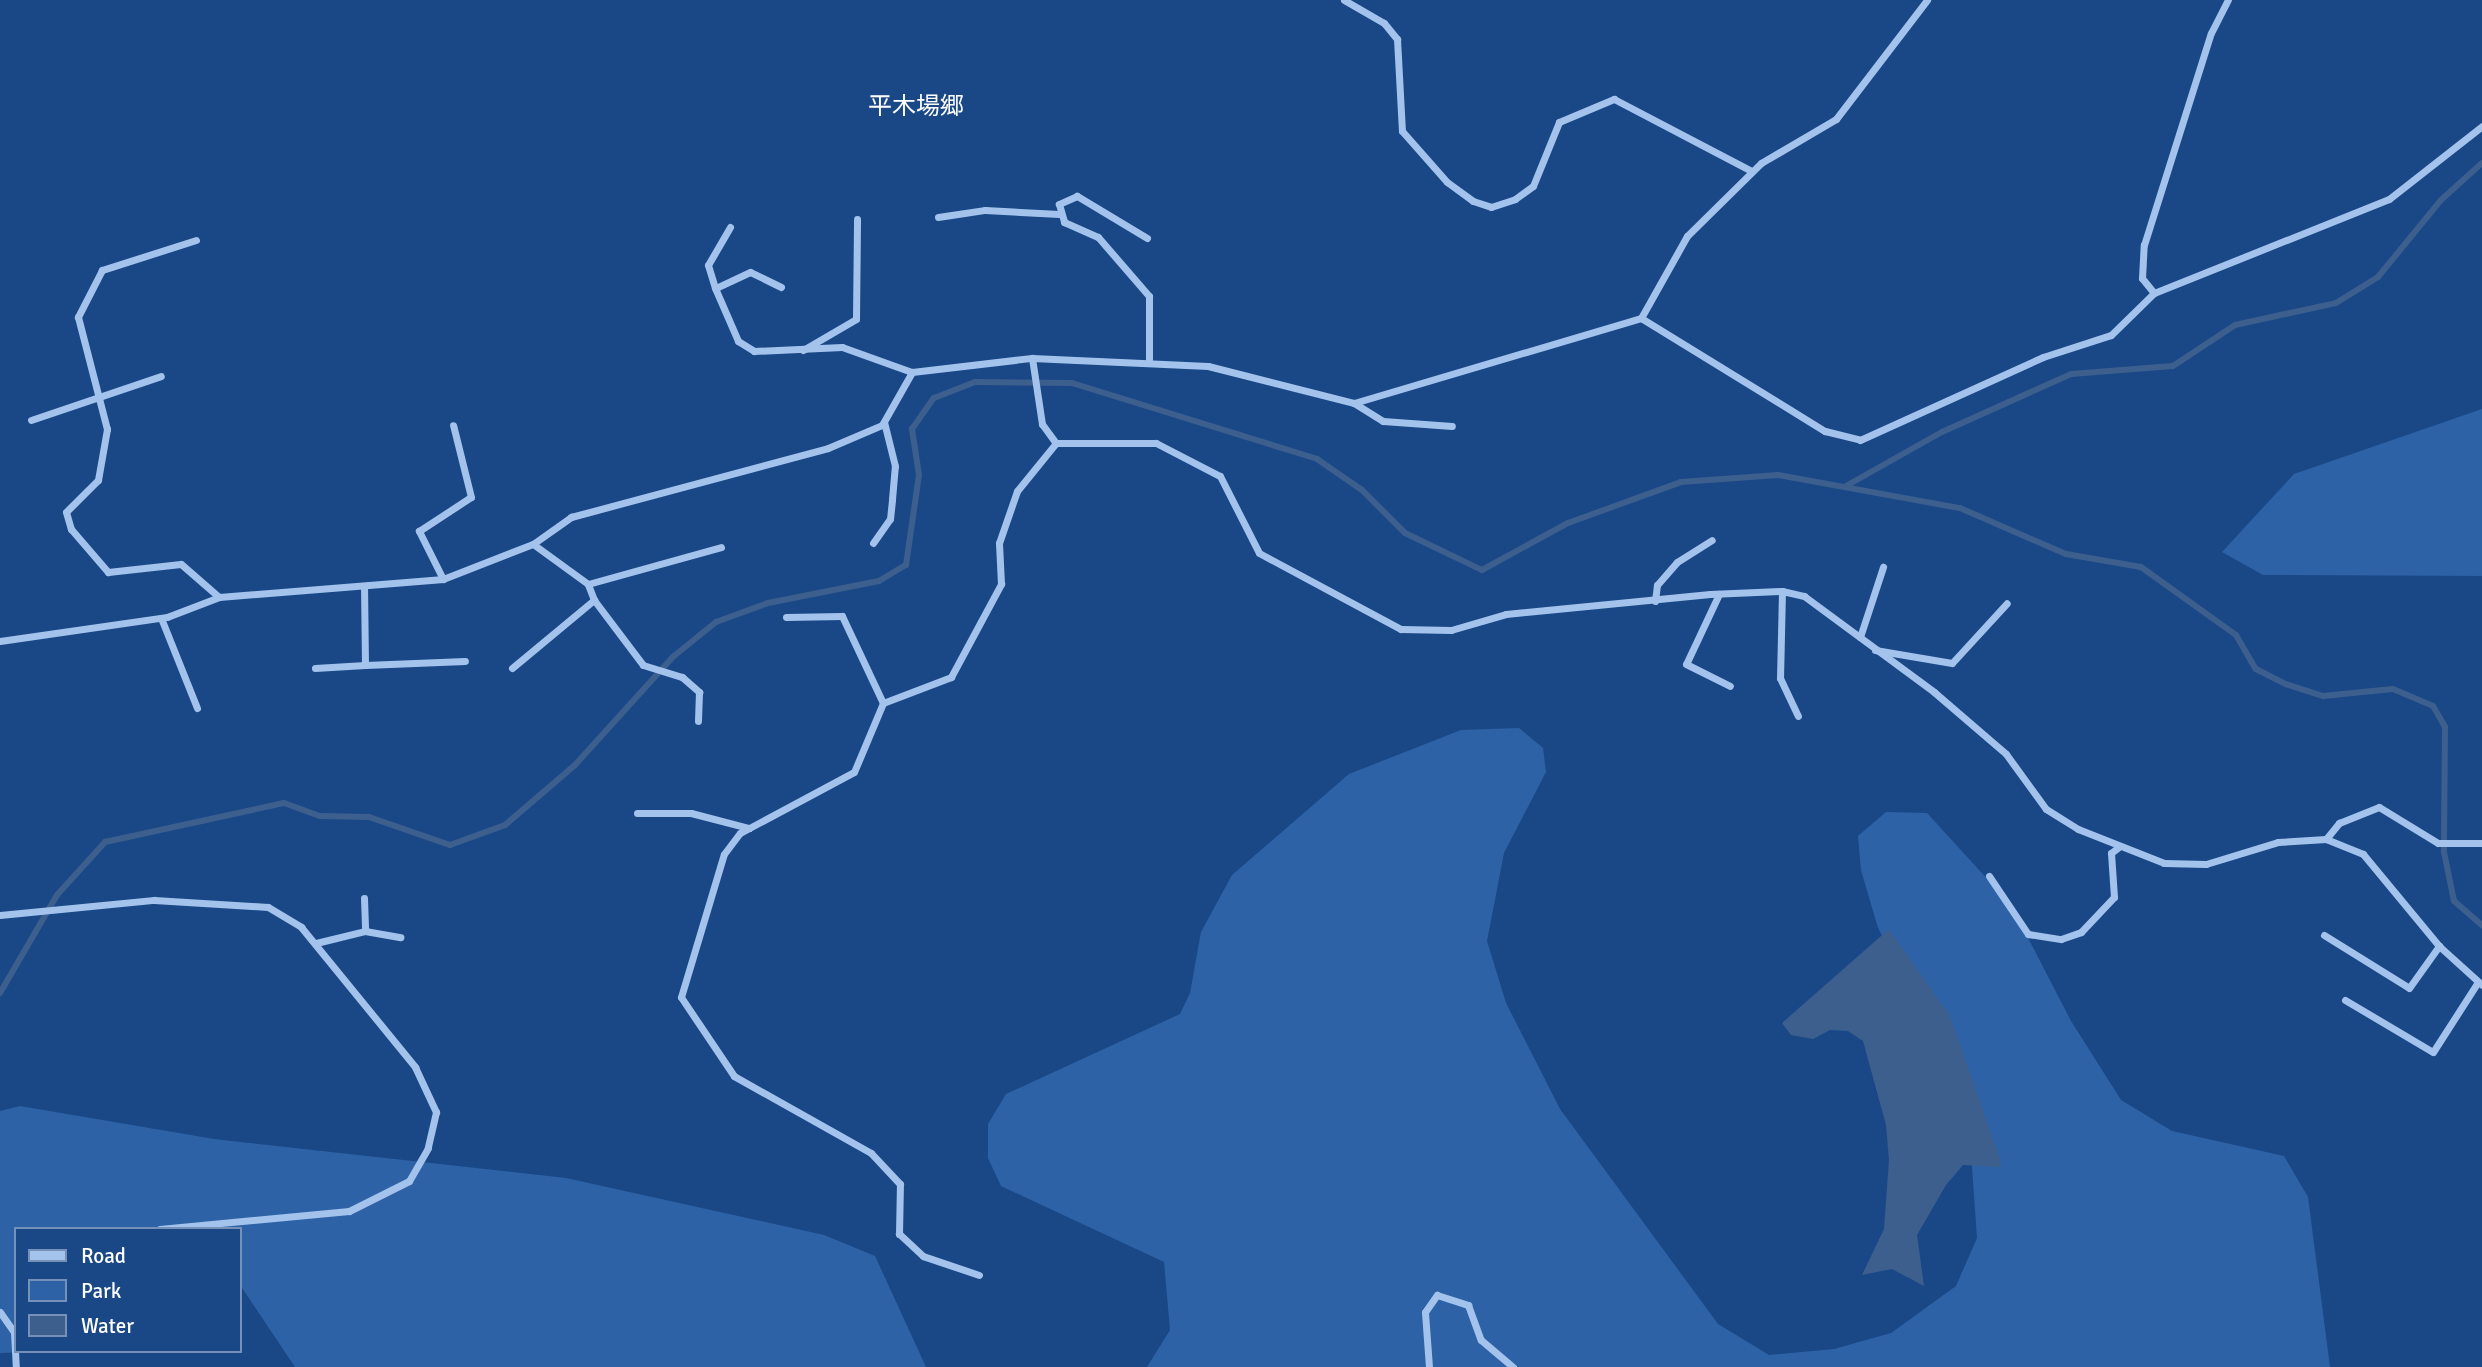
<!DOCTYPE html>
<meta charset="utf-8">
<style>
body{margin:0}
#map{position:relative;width:2482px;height:1367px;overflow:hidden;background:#1a4887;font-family:Signika,"Noto Sans JP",sans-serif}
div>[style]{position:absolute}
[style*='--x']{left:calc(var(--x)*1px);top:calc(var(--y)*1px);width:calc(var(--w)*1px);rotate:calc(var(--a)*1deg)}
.green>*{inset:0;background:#2d62a6}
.water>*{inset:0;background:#3d5f8e}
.stream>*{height:6px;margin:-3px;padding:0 3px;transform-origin:3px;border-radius:3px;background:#3d5f8e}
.minor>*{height:7px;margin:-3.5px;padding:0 3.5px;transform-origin:3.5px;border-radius:3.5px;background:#a3c3ec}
span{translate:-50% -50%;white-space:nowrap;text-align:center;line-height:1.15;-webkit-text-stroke:5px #1a4887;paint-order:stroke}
.quarter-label{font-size:24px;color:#fff}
.legend{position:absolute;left:14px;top:1227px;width:228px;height:126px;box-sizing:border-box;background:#1a4887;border:2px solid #7691b7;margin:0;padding:9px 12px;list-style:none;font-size:21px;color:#fff}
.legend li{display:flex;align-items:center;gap:14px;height:35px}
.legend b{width:35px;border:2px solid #7691b7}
</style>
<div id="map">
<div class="green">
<i style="clip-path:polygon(2482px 409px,2482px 576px,2263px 575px,2222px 552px,2294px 474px)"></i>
<i style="clip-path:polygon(1519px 728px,1543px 748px,1546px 772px,1504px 853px,1487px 941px,1506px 1003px,1560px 1109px,1718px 1324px,1769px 1355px,1834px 1349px,1891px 1333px,1956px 1286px,1977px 1238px,1971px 1153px,1911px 989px,1878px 928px,1861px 870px,1858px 836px,1886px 812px,1927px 813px,2011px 905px,2071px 1021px,2121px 1100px,2172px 1131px,2284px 1156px,2308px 1197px,2330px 1367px,1147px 1367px,1170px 1330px,1164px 1262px,1001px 1186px,988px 1158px,988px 1124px,1006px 1094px,1180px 1014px,1190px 993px,1201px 932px,1232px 875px,1349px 774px,1461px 730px)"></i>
<i style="clip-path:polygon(20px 1106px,214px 1139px,566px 1178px,824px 1235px,875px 1256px,926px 1367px,295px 1367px,240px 1285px,240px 1229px,16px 1229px,16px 1351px,70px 1351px,0 1353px,0 1111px)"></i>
</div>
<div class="water">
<i style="clip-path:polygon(1889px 929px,1950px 1016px,2001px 1162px,2000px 1167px,1963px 1165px,1946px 1185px,1917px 1235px,1924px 1286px,1892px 1269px,1862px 1275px,1884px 1229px,1889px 1160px,1886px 1125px,1863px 1041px,1848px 1031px,1830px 1030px,1813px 1039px,1791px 1035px,1782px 1023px)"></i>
</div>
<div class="stream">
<i style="--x:1846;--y:486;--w:110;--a:-29.4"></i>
<i style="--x:1942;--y:432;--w:141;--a:-24.2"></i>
<i style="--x:2071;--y:374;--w:102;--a:-4.5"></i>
<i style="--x:2173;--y:366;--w:74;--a:-33.5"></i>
<i style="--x:2235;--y:325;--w:103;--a:-12.3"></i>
<i style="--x:2336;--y:303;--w:49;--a:-31.8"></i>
<i style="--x:2378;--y:277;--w:99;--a:-50.7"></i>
<i style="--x:2441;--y:200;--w:55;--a:-42.1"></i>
<i style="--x:0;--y:993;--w:113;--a:-59.8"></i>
<i style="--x:57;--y:895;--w:72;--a:-47.8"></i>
<i style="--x:105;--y:842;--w:183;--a:-12.3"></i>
<i style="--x:284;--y:803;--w:38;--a:20"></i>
<i style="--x:320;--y:816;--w:49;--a:1.2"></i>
<i style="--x:369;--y:817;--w:86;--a:19.1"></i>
<i style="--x:450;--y:845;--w:59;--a:-20"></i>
<i style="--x:505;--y:825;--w:92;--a:-40.6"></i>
<i style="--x:575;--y:765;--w:147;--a:-47.8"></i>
<i style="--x:674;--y:656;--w:54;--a:-39"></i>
<i style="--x:716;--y:622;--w:55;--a:-20.1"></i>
<i style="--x:768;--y:603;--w:113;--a:-11.2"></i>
<i style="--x:879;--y:581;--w:31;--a:-31"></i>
<i style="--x:906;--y:565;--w:91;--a:-81.8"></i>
<i style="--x:919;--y:475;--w:47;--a:-98.7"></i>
<i style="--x:912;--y:429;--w:38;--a:-55"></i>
<i style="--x:934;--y:398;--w:44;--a:-21.3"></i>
<i style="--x:975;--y:382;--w:97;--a:0.6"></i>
<i style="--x:1072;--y:383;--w:257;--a:17.2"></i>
<i style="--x:1317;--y:459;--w:55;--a:34.6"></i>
<i style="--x:1362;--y:490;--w:61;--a:45"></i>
<i style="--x:1405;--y:533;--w:85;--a:25.7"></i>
<i style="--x:1482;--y:570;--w:98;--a:-28.7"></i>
<i style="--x:1568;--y:523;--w:120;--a:-19.9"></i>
<i style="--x:1681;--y:482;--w:97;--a:-4.1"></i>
<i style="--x:1778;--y:475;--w:185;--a:10.3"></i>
<i style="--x:1960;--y:508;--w:116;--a:23.5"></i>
<i style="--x:2066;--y:554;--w:76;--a:9.8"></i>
<i style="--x:2141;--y:567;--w:117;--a:35.6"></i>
<i style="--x:2236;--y:635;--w:39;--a:60"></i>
<i style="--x:2256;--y:669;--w:34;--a:27"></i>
<i style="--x:2286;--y:684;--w:39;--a:18"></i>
<i style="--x:2323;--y:696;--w:70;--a:-5.7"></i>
<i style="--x:2393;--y:689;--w:43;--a:23"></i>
<i style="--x:2433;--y:706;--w:24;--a:60"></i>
<i style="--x:2445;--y:727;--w:125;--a:90.5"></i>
<i style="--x:2444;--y:852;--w:50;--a:78.5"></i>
<i style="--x:2454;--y:901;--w:37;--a:41"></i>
</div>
<div class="minor">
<i style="--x:1344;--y:0;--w:46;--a:29.9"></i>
<i style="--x:1384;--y:23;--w:21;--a:51"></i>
<i style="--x:1397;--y:39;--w:92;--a:86.9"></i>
<i style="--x:1402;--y:131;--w:68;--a:48.6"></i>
<i style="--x:1447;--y:182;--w:32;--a:36"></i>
<i style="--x:1473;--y:201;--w:19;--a:18"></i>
<i style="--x:1491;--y:207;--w:25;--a:-18"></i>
<i style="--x:1515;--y:199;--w:22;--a:-36"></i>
<i style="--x:1533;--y:186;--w:69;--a:-67.9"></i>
<i style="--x:1559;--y:122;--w:60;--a:-22.7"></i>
<i style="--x:1614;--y:99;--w:156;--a:27.6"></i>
<i style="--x:938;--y:217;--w:48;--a:-8.5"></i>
<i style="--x:985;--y:210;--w:74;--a:3.1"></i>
<i style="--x:1147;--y:238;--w:82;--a:-149"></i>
<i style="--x:1077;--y:196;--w:20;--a:156"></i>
<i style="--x:1059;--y:204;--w:19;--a:74"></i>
<i style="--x:1064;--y:222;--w:37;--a:24"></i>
<i style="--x:1098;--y:237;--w:78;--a:49.2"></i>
<i style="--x:1149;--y:296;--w:63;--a:90"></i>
<i style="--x:196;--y:240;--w:99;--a:162.3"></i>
<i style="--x:102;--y:270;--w:53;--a:117.1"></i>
<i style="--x:78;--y:317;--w:116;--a:75.5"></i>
<i style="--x:107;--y:429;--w:52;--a:100"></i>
<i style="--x:98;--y:480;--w:45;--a:135"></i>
<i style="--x:66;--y:512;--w:18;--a:74"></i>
<i style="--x:71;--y:529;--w:57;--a:49.3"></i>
<i style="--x:108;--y:572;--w:73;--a:-6.3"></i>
<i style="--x:181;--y:564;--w:50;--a:41"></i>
<i style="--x:781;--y:287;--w:34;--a:-154"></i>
<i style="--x:750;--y:272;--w:38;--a:155"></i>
<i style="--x:715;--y:288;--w:58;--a:66.5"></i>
<i style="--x:738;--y:341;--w:19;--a:32"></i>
<i style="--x:754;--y:351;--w:88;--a:-2.6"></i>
<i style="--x:842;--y:347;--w:74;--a:19.7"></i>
<i style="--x:715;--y:288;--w:24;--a:-107"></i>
<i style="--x:708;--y:265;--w:44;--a:-59.9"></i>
<i style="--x:2154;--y:293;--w:19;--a:-129"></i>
<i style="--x:2142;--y:278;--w:33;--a:-87"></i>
<i style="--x:2144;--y:245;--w:222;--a:-72.5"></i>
<i style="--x:2211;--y:33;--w:37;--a:-63"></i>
<i style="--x:1641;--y:318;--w:94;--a:-60.7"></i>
<i style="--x:1687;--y:236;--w:104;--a:-44.6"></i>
<i style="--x:1761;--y:163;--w:87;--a:-30.4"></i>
<i style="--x:1836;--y:119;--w:150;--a:-52.6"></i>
<i style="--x:803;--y:350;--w:61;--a:-30.3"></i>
<i style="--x:856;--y:319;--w:100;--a:-89.4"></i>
<i style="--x:1032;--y:358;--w:67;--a:81.4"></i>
<i style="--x:1042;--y:424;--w:24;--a:54"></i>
<i style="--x:1354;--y:403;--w:34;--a:32"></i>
<i style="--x:1383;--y:421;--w:69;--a:4.1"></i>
<i style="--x:31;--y:420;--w:137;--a:-18.7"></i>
<i style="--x:873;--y:543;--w:29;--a:-55"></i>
<i style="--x:890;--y:519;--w:20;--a:-84"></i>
<i style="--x:892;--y:499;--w:33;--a:-85"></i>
<i style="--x:895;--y:466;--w:45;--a:-104"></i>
<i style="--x:533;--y:544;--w:68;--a:36"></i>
<i style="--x:588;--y:584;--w:138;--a:-15.5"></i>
<i style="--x:443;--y:579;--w:54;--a:-116.6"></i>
<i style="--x:419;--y:531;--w:62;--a:-33.2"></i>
<i style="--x:471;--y:497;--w:74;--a:-104"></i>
<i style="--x:1782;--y:591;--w:87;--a:91.3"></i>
<i style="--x:1780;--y:678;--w:42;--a:64.7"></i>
<i style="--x:1719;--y:594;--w:77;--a:115.2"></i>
<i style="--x:1686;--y:664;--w:49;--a:26.6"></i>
<i style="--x:594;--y:600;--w:81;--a:53"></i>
<i style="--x:643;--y:665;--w:41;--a:17.1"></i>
<i style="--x:682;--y:677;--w:23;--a:41"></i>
<i style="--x:699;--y:692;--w:29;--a:92"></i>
<i style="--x:1655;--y:601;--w:16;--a:-83"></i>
<i style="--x:1657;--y:585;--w:30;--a:-49"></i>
<i style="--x:1677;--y:562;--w:41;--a:-32.2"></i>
<i style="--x:786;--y:617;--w:56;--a:-1"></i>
<i style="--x:842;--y:616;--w:96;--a:64.8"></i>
<i style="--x:161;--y:618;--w:97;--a:68.2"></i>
<i style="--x:1860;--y:637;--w:74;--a:-71.8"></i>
<i style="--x:0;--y:641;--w:169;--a:-8.2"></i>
<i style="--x:167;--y:617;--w:56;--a:-21"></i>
<i style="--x:219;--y:597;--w:225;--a:-4.6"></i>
<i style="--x:443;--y:579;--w:97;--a:-21.3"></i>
<i style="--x:533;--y:544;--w:47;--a:-35.4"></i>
<i style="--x:571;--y:517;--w:266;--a:-15"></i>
<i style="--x:828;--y:448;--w:59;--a:-23.1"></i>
<i style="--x:882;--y:425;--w:61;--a:-60.5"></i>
<i style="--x:912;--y:372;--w:121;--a:-6.7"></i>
<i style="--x:1032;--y:358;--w:176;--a:2.6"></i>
<i style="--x:1208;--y:366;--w:151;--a:14.2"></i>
<i style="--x:1354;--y:403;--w:299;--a:-16.5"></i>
<i style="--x:1641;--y:318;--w:216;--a:31.6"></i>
<i style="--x:1825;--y:431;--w:36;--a:14"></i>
<i style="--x:1860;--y:440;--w:201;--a:-24.4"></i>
<i style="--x:2043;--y:357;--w:71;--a:-17.9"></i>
<i style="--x:2111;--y:335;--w:60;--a:-44.3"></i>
<i style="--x:2154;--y:293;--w:253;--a:-21.8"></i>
<i style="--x:2389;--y:199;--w:118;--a:-38.1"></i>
<i style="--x:1875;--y:650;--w:78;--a:9.6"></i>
<i style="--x:1952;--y:663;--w:81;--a:-47.5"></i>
<i style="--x:365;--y:665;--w:100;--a:-2.3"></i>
<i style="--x:315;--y:668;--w:50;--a:-3.4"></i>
<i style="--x:365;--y:665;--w:79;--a:-90.7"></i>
<i style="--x:512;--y:668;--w:107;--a:-39.7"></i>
<i style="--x:594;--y:600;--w:17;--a:-111"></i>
<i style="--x:637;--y:813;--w:54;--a:0"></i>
<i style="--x:691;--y:813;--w:60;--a:14.5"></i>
<i style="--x:2326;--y:839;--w:21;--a:-51"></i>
<i style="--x:2339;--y:823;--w:43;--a:-21.8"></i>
<i style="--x:2379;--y:807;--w:69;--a:31.4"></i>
<i style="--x:2438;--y:843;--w:44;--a:0"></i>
<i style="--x:1989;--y:876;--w:70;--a:56.1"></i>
<i style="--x:2028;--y:934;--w:33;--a:9"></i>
<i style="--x:2061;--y:939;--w:21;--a:-19"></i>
<i style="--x:2081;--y:932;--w:48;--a:-46.7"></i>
<i style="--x:2114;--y:897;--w:44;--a:-93.9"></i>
<i style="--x:2111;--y:853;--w:11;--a:-38"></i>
<i style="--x:364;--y:898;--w:33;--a:88"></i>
<i style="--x:0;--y:915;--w:155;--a:-5.6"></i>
<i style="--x:154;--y:900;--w:114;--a:3.5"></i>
<i style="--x:268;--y:907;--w:39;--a:31"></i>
<i style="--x:301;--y:927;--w:181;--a:50.8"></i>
<i style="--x:415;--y:1067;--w:50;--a:65"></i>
<i style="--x:436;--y:1112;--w:37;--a:103"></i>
<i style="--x:428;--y:1148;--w:38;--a:120"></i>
<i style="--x:409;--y:1181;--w:67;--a:153.4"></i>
<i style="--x:349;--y:1211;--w:190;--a:174.6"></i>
<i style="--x:2324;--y:935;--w:100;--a:31.9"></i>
<i style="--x:2409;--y:988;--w:52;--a:-54.5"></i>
<i style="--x:316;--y:943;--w:50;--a:-13.8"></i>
<i style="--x:365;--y:931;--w:36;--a:10"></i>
<i style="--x:2345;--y:1000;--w:102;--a:30.6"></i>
<i style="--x:2433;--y:1052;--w:83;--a:-57.3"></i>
<i style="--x:979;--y:1275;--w:59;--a:-161.3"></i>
<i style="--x:923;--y:1256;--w:33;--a:-137"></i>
<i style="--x:899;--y:1234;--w:50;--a:-88.9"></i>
<i style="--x:900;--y:1184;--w:42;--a:-133.1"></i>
<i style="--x:871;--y:1153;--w:157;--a:-150.7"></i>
<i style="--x:734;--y:1076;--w:95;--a:-123.9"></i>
<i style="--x:681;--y:997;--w:149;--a:-73.3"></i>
<i style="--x:724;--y:854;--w:26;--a:-53"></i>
<i style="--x:740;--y:833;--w:129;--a:-28.2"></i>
<i style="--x:854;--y:772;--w:75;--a:-67.2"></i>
<i style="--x:883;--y:703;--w:73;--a:-20.9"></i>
<i style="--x:951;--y:677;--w:106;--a:-61.7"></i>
<i style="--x:1001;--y:584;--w:41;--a:-92.8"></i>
<i style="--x:999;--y:543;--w:55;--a:-70.9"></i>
<i style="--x:1017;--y:491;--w:62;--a:-50.9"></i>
<i style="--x:1056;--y:443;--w:100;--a:0"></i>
<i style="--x:1156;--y:443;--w:72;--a:27.3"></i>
<i style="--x:1220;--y:476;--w:86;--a:63.1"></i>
<i style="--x:1259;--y:553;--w:161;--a:28.2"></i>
<i style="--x:1401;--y:629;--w:50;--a:1.1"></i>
<i style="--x:1451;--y:630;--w:57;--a:-16.2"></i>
<i style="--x:1506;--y:614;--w:205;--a:-5.6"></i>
<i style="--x:1710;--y:594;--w:72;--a:-2.4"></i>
<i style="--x:1782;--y:591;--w:23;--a:13"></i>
<i style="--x:1804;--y:596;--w:162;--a:36.4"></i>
<i style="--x:1934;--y:692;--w:95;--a:40.7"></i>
<i style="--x:2006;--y:754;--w:68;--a:54"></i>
<i style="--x:2046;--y:809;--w:38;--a:32"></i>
<i style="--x:2078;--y:829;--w:92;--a:21.6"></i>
<i style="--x:2164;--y:863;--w:42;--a:1.4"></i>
<i style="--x:2206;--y:864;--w:75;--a:-17"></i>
<i style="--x:2278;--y:842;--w:48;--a:-3.6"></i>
<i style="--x:2326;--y:839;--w:40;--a:22"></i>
<i style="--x:2363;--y:854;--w:119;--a:50.4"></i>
<i style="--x:2439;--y:946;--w:58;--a:42.2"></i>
<i style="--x:0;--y:1312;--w:24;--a:55"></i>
<i style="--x:14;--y:1332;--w:35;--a:87"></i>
<i style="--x:1429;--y:1367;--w:55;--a:-94.2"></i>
<i style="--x:1425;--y:1312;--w:21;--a:-55"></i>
<i style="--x:1437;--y:1295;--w:33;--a:18"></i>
<i style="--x:1468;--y:1305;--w:37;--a:70"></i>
<i style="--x:1481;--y:1340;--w:42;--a:40.2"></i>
</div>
<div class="quarter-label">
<span style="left:916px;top:107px">平木場郷</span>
</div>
<ul class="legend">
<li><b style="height:9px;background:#a3c3ec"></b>Road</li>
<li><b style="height:19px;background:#2d62a6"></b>Park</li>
<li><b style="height:19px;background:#3d5f8e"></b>Water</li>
</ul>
</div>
